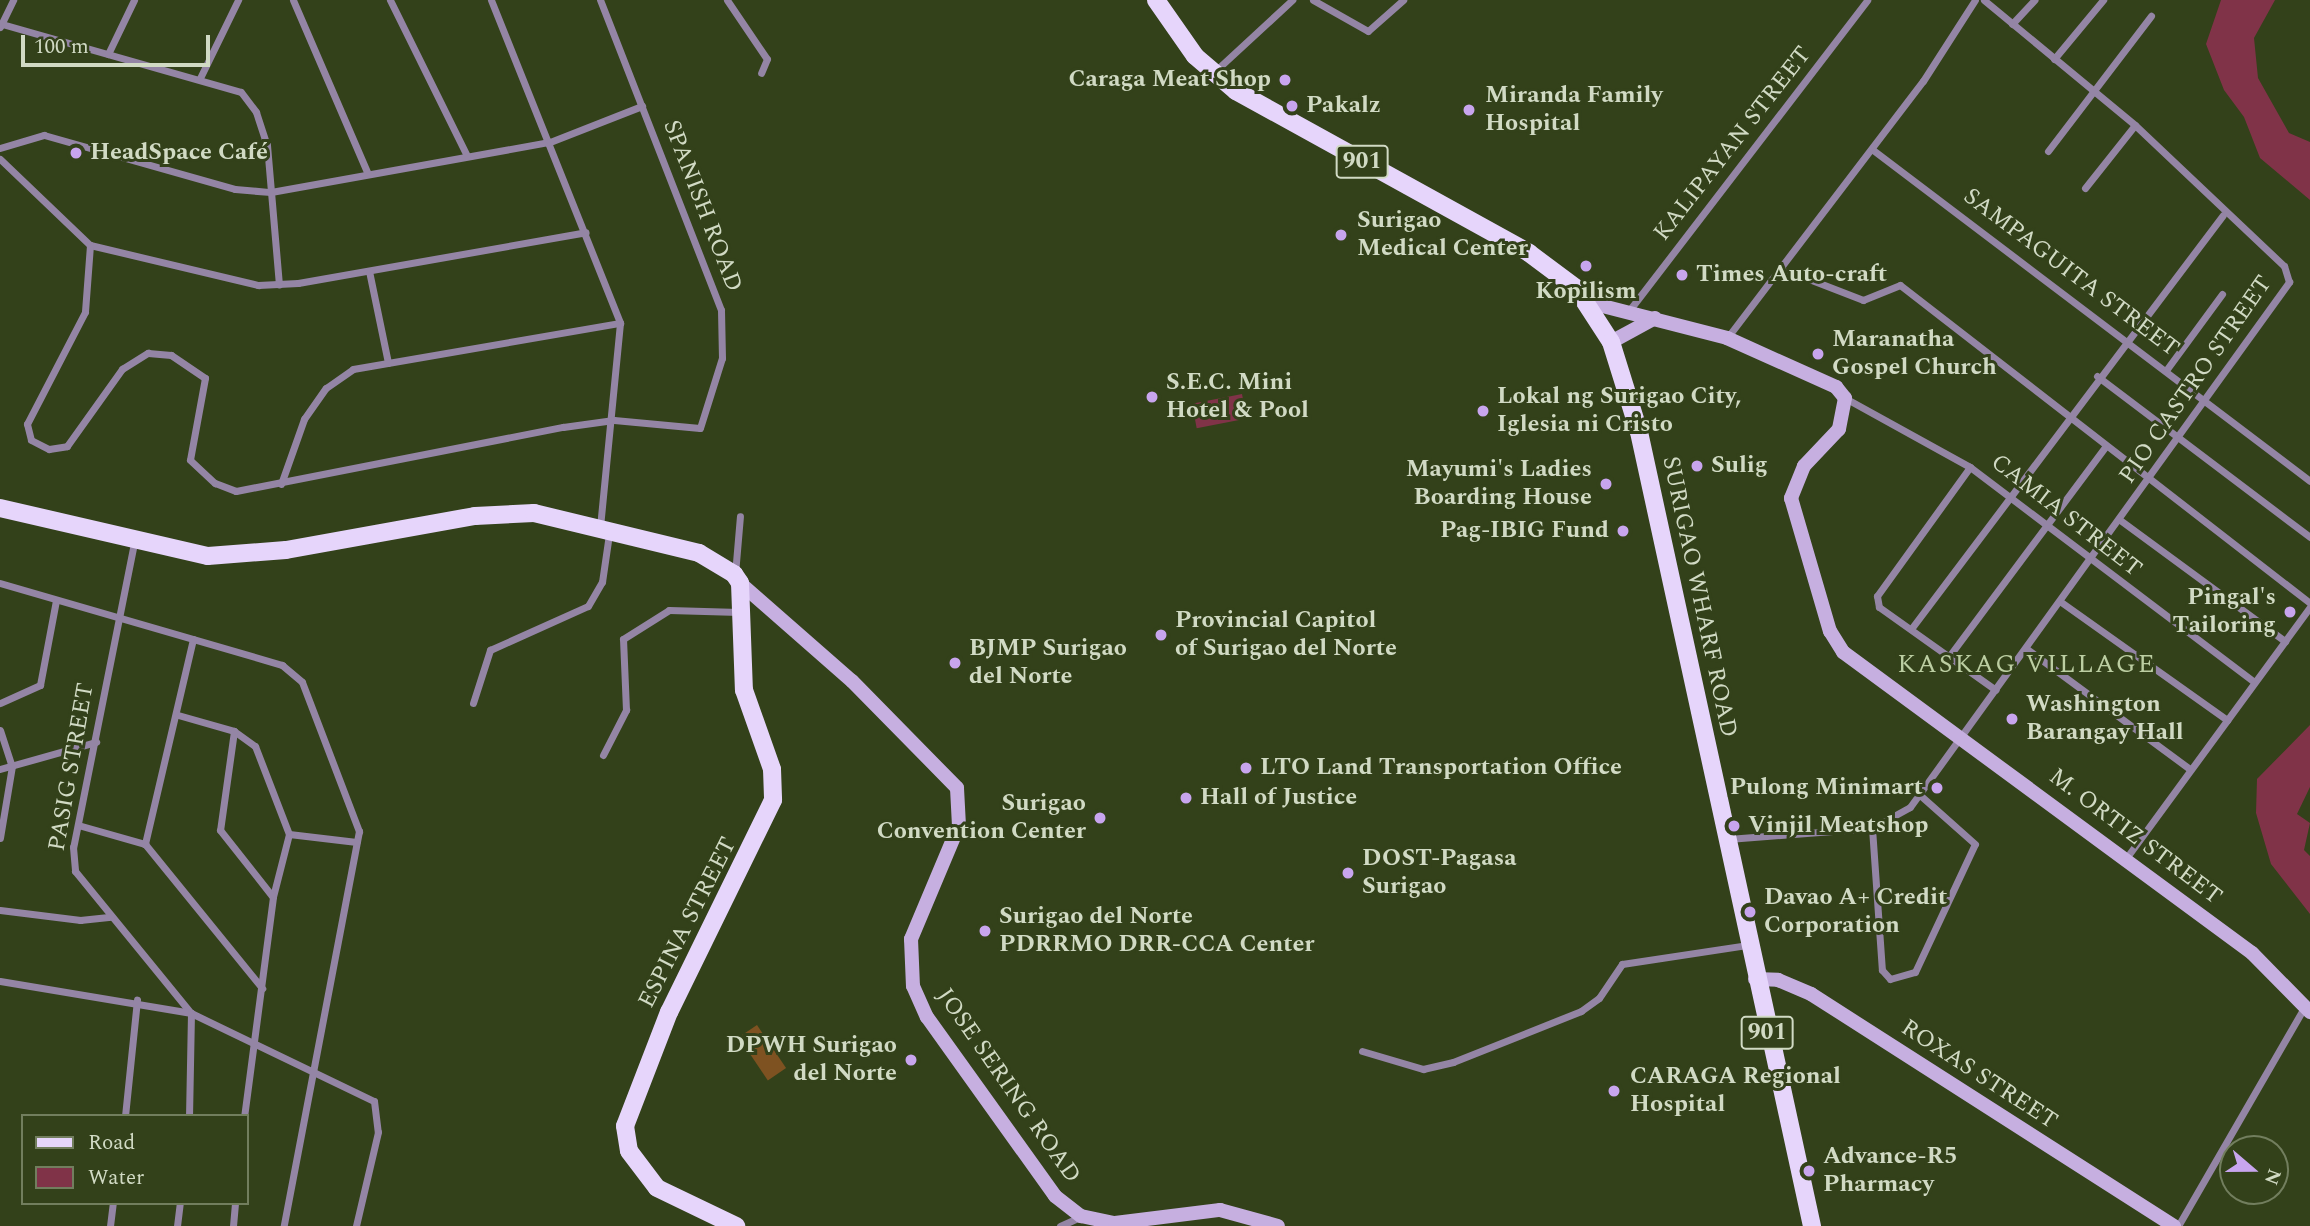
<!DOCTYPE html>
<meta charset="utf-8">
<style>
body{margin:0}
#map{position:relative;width:2310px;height:1226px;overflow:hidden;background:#33411a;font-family:Spectral,serif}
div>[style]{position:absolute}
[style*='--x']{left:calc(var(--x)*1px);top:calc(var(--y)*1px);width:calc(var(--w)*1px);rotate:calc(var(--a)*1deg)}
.green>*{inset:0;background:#7e5221;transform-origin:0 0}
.water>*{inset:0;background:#803348;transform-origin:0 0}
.street>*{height:7px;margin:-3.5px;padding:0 3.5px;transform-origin:3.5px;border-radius:3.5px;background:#9485a5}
.secondary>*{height:14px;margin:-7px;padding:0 7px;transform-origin:7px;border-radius:7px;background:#c6afe0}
.primary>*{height:18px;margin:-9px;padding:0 9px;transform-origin:9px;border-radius:9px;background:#e6d5fb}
.dots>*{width:19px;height:19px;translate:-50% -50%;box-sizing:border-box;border:4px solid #33411a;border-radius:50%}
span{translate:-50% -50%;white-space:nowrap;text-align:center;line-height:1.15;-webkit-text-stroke:6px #33411a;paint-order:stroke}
.shield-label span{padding:2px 5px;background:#33411a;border:2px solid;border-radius:5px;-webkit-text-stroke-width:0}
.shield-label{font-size:23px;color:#d1dac4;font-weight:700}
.poi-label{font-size:24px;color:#d1dac4;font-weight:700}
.right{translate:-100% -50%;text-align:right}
.left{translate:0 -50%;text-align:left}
.street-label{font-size:24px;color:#d1dac4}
.neighbourhood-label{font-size:26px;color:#bccea2;letter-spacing:2px}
.legend{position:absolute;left:21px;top:1114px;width:228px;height:91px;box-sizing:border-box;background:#33411a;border:2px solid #727e5e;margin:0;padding:9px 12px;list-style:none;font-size:21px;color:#d1dac4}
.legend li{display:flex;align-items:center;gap:14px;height:35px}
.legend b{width:35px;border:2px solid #727e5e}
.north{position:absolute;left:2219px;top:1135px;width:70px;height:70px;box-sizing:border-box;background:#33411a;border:2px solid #727e5e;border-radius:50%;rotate:110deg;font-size:19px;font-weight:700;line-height:28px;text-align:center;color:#d1dac4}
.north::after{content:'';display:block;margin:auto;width:24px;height:32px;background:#c8a5ee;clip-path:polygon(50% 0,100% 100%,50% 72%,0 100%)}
.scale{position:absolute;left:21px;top:35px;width:189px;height:32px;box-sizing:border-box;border:4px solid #d1dac4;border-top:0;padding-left:9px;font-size:21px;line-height:24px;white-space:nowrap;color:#d1dac4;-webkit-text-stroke:5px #33411a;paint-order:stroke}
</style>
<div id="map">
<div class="green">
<i style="left:757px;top:1025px;width:52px;height:22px;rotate:56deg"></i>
</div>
<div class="water">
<i style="clip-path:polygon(2221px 0,2275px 0,2254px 38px,2258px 78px,2289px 133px,2310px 142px,2310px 200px,2260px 158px,2244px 117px,2224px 90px,2206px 44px)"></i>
<i style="left:1242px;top:394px;width:25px;height:51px;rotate:79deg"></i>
<i style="clip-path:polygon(2310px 725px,2310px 787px,2297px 814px,2310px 823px,2304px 850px,2310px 856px,2310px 914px,2271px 864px,2256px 813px,2257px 779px)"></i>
</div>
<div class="street">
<i style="--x:293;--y:0;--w:187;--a:66.7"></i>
<i style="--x:390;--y:0;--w:172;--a:63.7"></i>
<i style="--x:491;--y:0;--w:348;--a:68.2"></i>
<i style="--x:620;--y:323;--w:205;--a:95.6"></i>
<i style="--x:727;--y:0;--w:71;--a:55.9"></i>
<i style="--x:767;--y:59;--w:15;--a:113"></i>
<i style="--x:1313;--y:0;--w:63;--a:29.4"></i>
<i style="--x:1368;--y:31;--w:47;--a:-41.5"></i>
<i style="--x:2;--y:24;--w:248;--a:15.9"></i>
<i style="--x:241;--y:92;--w:25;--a:53"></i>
<i style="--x:256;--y:112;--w:35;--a:72"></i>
<i style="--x:267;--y:145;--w:140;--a:85.1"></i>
<i style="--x:2012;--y:24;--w:33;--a:-47"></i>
<i style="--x:0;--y:27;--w:30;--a:-64"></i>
<i style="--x:108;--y:54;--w:60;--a:-64.3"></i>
<i style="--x:2054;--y:59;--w:77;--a:-50.3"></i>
<i style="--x:1213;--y:73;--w:108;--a:-42.7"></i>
<i style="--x:200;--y:78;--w:87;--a:-64"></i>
<i style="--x:0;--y:148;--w:46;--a:-16.5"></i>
<i style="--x:44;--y:135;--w:198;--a:15.8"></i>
<i style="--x:235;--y:189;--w:36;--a:5"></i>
<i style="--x:271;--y:192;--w:283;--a:-10.2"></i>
<i style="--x:550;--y:142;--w:99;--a:-21.4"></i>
<i style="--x:1873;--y:150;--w:548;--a:37.14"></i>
<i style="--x:2048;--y:151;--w:170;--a:-52.7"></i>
<i style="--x:0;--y:159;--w:124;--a:43.7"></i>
<i style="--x:90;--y:245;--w:173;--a:13.4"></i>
<i style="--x:258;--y:285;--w:40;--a:-2.9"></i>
<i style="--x:298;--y:283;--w:292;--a:-10"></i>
<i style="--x:2085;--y:188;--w:80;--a:-51.6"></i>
<i style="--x:90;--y:245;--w:67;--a:94.3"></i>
<i style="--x:85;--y:312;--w:126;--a:117.4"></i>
<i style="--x:27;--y:424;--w:16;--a:76"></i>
<i style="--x:31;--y:440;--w:20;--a:27"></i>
<i style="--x:49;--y:449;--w:18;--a:-9"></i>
<i style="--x:67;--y:446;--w:95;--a:-54.5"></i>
<i style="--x:122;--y:369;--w:31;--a:-32"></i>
<i style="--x:148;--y:353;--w:23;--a:5"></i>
<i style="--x:171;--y:355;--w:41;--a:34.1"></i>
<i style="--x:205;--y:378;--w:83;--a:100.4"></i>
<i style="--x:190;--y:460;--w:34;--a:43"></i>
<i style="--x:215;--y:483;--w:22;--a:21"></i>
<i style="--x:236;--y:491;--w:333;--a:-11.1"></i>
<i style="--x:563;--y:427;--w:51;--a:-7.8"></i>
<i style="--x:614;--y:420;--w:86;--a:5.3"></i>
<i style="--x:700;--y:428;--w:73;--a:-72.6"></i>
<i style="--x:722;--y:358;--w:48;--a:-91.2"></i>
<i style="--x:721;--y:310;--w:333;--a:-111.3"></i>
<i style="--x:1783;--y:269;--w:86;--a:21.2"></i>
<i style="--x:1863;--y:300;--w:40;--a:-22"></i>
<i style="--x:1900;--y:285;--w:519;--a:37.8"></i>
<i style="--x:369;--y:271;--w:94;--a:78.3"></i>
<i style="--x:1628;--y:312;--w:393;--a:-52.5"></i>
<i style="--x:1727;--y:338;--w:323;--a:-52.7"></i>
<i style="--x:1923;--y:81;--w:96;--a:-57.3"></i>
<i style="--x:2167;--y:369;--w:93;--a:-53.7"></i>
<i style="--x:2097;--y:376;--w:267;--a:37.1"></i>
<i style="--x:1845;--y:398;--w:143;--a:28.9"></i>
<i style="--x:1970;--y:467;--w:356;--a:37.1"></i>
<i style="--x:1970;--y:467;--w:159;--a:125.8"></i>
<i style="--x:1877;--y:596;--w:11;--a:80"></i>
<i style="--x:1879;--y:607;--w:143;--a:35.4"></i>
<i style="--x:281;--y:484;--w:69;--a:-70.5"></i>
<i style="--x:304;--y:419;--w:38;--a:-55"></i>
<i style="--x:326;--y:388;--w:33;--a:-35"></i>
<i style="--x:353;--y:369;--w:271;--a:-9.8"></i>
<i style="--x:2120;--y:520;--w:205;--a:36.3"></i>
<i style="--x:134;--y:543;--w:310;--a:101.3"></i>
<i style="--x:73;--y:847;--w:24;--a:85"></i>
<i style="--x:75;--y:871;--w:183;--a:50.8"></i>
<i style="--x:191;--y:1013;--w:203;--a:25.7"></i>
<i style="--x:374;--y:1101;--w:31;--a:83"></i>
<i style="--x:378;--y:1132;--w:97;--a:103.2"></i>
<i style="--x:735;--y:574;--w:58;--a:-85.1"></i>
<i style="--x:0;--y:583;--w:294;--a:16.2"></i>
<i style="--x:282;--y:665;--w:26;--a:40"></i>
<i style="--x:302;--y:682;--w:160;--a:69.1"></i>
<i style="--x:359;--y:831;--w:402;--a:100.8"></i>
<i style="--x:2061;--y:602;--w:204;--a:35.4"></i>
<i style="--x:1911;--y:629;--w:518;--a:-53"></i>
<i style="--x:193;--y:639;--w:211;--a:103.2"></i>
<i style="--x:145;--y:844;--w:186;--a:50.9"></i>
<i style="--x:2027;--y:649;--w:202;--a:36.4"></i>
<i style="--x:1950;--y:655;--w:259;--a:-53.3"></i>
<i style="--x:0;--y:703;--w:44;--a:-24.2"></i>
<i style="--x:40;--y:685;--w:86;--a:-79.3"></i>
<i style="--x:473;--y:703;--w:56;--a:-72.2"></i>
<i style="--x:490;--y:650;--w:107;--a:-24.2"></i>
<i style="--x:588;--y:606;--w:28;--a:-60"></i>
<i style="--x:602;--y:582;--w:49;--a:-81.7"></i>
<i style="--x:178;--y:715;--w:58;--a:15.9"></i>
<i style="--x:234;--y:731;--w:26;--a:36"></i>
<i style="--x:255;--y:746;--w:94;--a:68.9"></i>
<i style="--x:289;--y:834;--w:65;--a:104.3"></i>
<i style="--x:273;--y:897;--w:221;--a:97.5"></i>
<i style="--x:0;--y:730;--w:38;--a:72"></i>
<i style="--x:12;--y:766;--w:73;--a:99.5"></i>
<i style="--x:234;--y:731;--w:100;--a:98"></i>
<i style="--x:220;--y:830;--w:85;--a:51.7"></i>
<i style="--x:603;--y:755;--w:51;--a:-62.9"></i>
<i style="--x:626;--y:710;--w:71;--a:-92.4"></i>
<i style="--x:623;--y:639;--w:54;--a:-32.2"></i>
<i style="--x:669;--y:610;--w:70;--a:1.6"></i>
<i style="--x:0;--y:769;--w:100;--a:-15.7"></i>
<i style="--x:78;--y:825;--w:70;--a:15.8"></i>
<i style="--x:1872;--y:828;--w:142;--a:86"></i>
<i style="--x:1882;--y:970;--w:12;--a:48"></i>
<i style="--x:1890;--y:979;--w:26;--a:-16"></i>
<i style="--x:1915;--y:972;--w:141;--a:-64.9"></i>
<i style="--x:1975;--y:844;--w:74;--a:-138.3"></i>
<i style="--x:289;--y:834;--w:68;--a:6.7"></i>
<i style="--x:1728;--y:839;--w:144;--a:-4.4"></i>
<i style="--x:1872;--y:828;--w:43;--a:-28.9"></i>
<i style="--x:1910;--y:807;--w:648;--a:-54.17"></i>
<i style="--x:2289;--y:282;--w:17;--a:-107"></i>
<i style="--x:2284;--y:266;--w:205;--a:-136.6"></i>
<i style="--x:2135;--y:125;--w:196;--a:-140.4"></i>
<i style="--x:2127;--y:857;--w:310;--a:-53.8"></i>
<i style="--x:0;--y:910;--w:81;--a:7.1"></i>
<i style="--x:80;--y:920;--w:31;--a:-6"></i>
<i style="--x:0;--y:981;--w:194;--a:9.5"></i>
<i style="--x:191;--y:1013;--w:103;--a:91.1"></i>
<i style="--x:1362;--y:1051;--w:64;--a:16.4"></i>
<i style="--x:1423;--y:1069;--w:31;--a:-13"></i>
<i style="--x:1453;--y:1062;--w:138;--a:-21.7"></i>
<i style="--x:1581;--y:1011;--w:22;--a:-36"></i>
<i style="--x:1599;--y:998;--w:41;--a:-55.9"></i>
<i style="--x:1622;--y:964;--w:126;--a:-8.6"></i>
<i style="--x:125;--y:1116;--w:117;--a:-84.1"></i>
<i style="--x:110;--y:1226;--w:23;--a:-83"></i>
<i style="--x:177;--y:1226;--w:23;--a:-83"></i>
<i style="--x:233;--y:1226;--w:23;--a:-85"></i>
<i style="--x:1060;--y:1226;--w:22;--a:-24"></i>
<i style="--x:2178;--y:1226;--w:254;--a:-60"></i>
</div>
<div class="secondary">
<i style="--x:1587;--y:302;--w:145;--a:14.4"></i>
<i style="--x:1727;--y:338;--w:120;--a:24.2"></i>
<i style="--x:1836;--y:387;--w:14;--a:51"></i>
<i style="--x:1845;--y:398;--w:32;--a:101"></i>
<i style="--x:1839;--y:429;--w:51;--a:133.4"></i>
<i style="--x:1804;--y:466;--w:35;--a:112"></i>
<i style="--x:1791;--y:498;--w:139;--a:73.7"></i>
<i style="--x:1830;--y:631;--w:25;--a:58"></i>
<i style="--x:1843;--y:652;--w:508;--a:36.35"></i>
<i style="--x:2252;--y:953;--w:83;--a:45.5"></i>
<i style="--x:1611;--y:342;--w:50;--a:-28.6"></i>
<i style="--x:740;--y:583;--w:149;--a:41.2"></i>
<i style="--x:852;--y:681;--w:150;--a:45.5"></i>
<i style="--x:957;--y:788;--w:37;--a:87"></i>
<i style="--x:959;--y:825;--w:124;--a:112.8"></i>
<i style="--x:911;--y:939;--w:47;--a:87.6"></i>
<i style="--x:913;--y:986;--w:34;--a:66"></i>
<i style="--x:927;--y:1017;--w:220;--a:54.4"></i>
<i style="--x:1055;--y:1196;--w:33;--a:38"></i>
<i style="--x:1081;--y:1216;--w:35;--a:12"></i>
<i style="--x:1115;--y:1223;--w:106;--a:-7.1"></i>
<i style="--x:1220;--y:1210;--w:60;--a:15.4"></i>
<i style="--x:1755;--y:979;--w:23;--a:2"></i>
<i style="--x:1778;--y:980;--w:36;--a:23"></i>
<i style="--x:1811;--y:994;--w:431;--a:32.6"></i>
</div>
<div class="primary">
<i style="--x:1156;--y:0;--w:68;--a:55.1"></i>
<i style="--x:1195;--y:56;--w:54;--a:40.5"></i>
<i style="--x:1236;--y:91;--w:335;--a:28.9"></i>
<i style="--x:1529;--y:253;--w:59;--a:36.7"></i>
<i style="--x:1576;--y:288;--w:64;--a:57.1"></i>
<i style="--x:1611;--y:342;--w:94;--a:72.7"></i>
<i style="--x:1639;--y:432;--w:813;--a:77.71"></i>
<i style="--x:0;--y:508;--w:213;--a:13"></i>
<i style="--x:208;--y:556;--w:78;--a:-4.4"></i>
<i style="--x:286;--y:550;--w:192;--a:-10.2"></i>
<i style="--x:475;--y:516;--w:59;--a:-2.9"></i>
<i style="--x:534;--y:513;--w:170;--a:13.6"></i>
<i style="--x:699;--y:553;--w:41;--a:31"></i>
<i style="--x:734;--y:574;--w:11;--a:56"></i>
<i style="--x:740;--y:583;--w:107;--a:87.9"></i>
<i style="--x:744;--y:690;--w:84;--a:70.5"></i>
<i style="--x:772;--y:769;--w:31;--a:88"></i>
<i style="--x:773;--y:800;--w:236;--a:116.1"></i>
<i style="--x:669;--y:1012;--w:122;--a:111.1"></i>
<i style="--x:625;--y:1126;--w:25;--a:81"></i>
<i style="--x:629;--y:1151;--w:46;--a:52.9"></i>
<i style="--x:657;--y:1188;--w:88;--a:25.7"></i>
</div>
<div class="dots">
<i style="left:1285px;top:80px;background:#c8a5ee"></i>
<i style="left:1292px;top:106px;background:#c8a5ee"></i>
<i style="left:1469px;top:110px;background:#c8a5ee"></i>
<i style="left:76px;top:153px;background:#c8a5ee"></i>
<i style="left:1341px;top:235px;background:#c8a5ee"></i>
<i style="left:1586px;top:266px;background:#c8a5ee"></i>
<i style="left:1682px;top:275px;background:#c8a5ee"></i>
<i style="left:1818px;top:354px;background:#c8a5ee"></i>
<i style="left:1152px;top:397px;background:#c8a5ee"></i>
<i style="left:1483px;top:411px;background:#c8a5ee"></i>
<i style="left:1697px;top:466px;background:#c8a5ee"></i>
<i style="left:1606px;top:484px;background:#c8a5ee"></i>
<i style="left:1623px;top:531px;background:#c8a5ee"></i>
<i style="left:2290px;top:612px;background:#c8a5ee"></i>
<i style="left:1161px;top:635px;background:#c8a5ee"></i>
<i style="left:955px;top:663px;background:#c8a5ee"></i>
<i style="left:2012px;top:719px;background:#c8a5ee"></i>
<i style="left:1246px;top:768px;background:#c8a5ee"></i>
<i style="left:1937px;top:788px;background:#c8a5ee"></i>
<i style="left:1186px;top:798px;background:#c8a5ee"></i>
<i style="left:1100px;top:818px;background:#c8a5ee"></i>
<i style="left:1734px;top:826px;background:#c8a5ee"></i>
<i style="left:1348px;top:873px;background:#c8a5ee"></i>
<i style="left:1750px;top:912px;background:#c8a5ee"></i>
<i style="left:985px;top:931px;background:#c8a5ee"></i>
<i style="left:911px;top:1060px;background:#c8a5ee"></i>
<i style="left:1614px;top:1091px;background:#c8a5ee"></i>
<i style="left:1809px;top:1171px;background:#c8a5ee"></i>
</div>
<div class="shield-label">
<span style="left:1362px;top:162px">901</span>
<span style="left:1767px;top:1033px">901</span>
</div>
<div class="poi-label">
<span class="right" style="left:1271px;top:80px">Caraga Meat Shop</span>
<span class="left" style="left:1485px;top:110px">Miranda Family<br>Hospital</span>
<span class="left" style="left:1306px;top:106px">Pakalz</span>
<span class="left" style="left:90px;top:153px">HeadSpace Café</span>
<span class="left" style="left:1357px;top:235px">Surigao<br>Medical Center</span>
<span class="left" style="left:1696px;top:275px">Times Auto-craft</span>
<span style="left:1586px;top:292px">Kopilism</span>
<span class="left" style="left:1832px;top:354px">Maranatha<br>Gospel Church</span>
<span class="left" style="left:1166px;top:397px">S.E.C. Mini<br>Hotel &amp; Pool</span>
<span class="left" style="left:1497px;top:411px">Lokal ng Surigao City,<br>Iglesia ni Cristo</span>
<span class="left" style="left:1711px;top:466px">Sulig</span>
<span class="right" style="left:1592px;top:484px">Mayumi's Ladies<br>Boarding House</span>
<span class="right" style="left:1609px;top:531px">Pag-IBIG Fund</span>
<span class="right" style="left:2276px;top:612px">Pingal's<br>Tailoring</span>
<span class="left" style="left:1175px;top:635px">Provincial Capitol<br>of Surigao del Norte</span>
<span class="left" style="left:969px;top:663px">BJMP Surigao<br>del Norte</span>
<span class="left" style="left:2026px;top:719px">Washington<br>Barangay Hall</span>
<span class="left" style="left:1260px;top:768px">LTO Land Transportation Office</span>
<span class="right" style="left:1923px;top:788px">Pulong Minimart</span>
<span class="left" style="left:1200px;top:798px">Hall of Justice</span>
<span class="right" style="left:1086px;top:818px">Surigao<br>Convention Center</span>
<span class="left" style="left:1748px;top:826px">Vinjil Meatshop</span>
<span class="left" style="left:1362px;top:873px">DOST-Pagasa<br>Surigao</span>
<span class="left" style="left:1764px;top:912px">Davao A+ Credit<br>Corporation</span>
<span class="left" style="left:999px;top:931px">Surigao del Norte<br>PDRRMO DRR-CCA Center</span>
<span class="right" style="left:897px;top:1060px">DPWH Surigao<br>del Norte</span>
<span class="left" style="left:1630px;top:1091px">CARAGA Regional<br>Hospital</span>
<span class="left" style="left:1823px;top:1171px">Advance-R5<br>Pharmacy</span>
</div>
<div class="street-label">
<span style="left:1733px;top:144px;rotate:-52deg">KALIPAYAN STREET</span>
<span style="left:702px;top:206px;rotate:69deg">SPANISH ROAD</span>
<span style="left:2071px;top:273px;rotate:37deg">SAMPAGUITA STREET</span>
<span style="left:2196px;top:380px;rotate:-55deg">PIO CASTRO STREET</span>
<span style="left:2066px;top:516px;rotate:38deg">CAMIA STREET</span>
<span style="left:1699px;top:597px;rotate:78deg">SURIGAO WHARF ROAD</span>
<span style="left:72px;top:767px;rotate:-80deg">PASIG STREET</span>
<span style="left:2135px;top:837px;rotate:37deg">M. ORTIZ STREET</span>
<span style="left:688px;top:923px;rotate:-63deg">ESPINA STREET</span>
<span style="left:1979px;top:1075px;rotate:33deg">ROXAS STREET</span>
<span style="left:1008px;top:1086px;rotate:55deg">JOSE SERING ROAD</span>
</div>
<div class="neighbourhood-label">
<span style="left:2027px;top:665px">KASKAG VILLAGE</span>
</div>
<ul class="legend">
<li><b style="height:9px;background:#e6d5fb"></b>Road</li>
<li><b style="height:19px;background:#803348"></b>Water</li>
</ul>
<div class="north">N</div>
<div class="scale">100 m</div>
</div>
